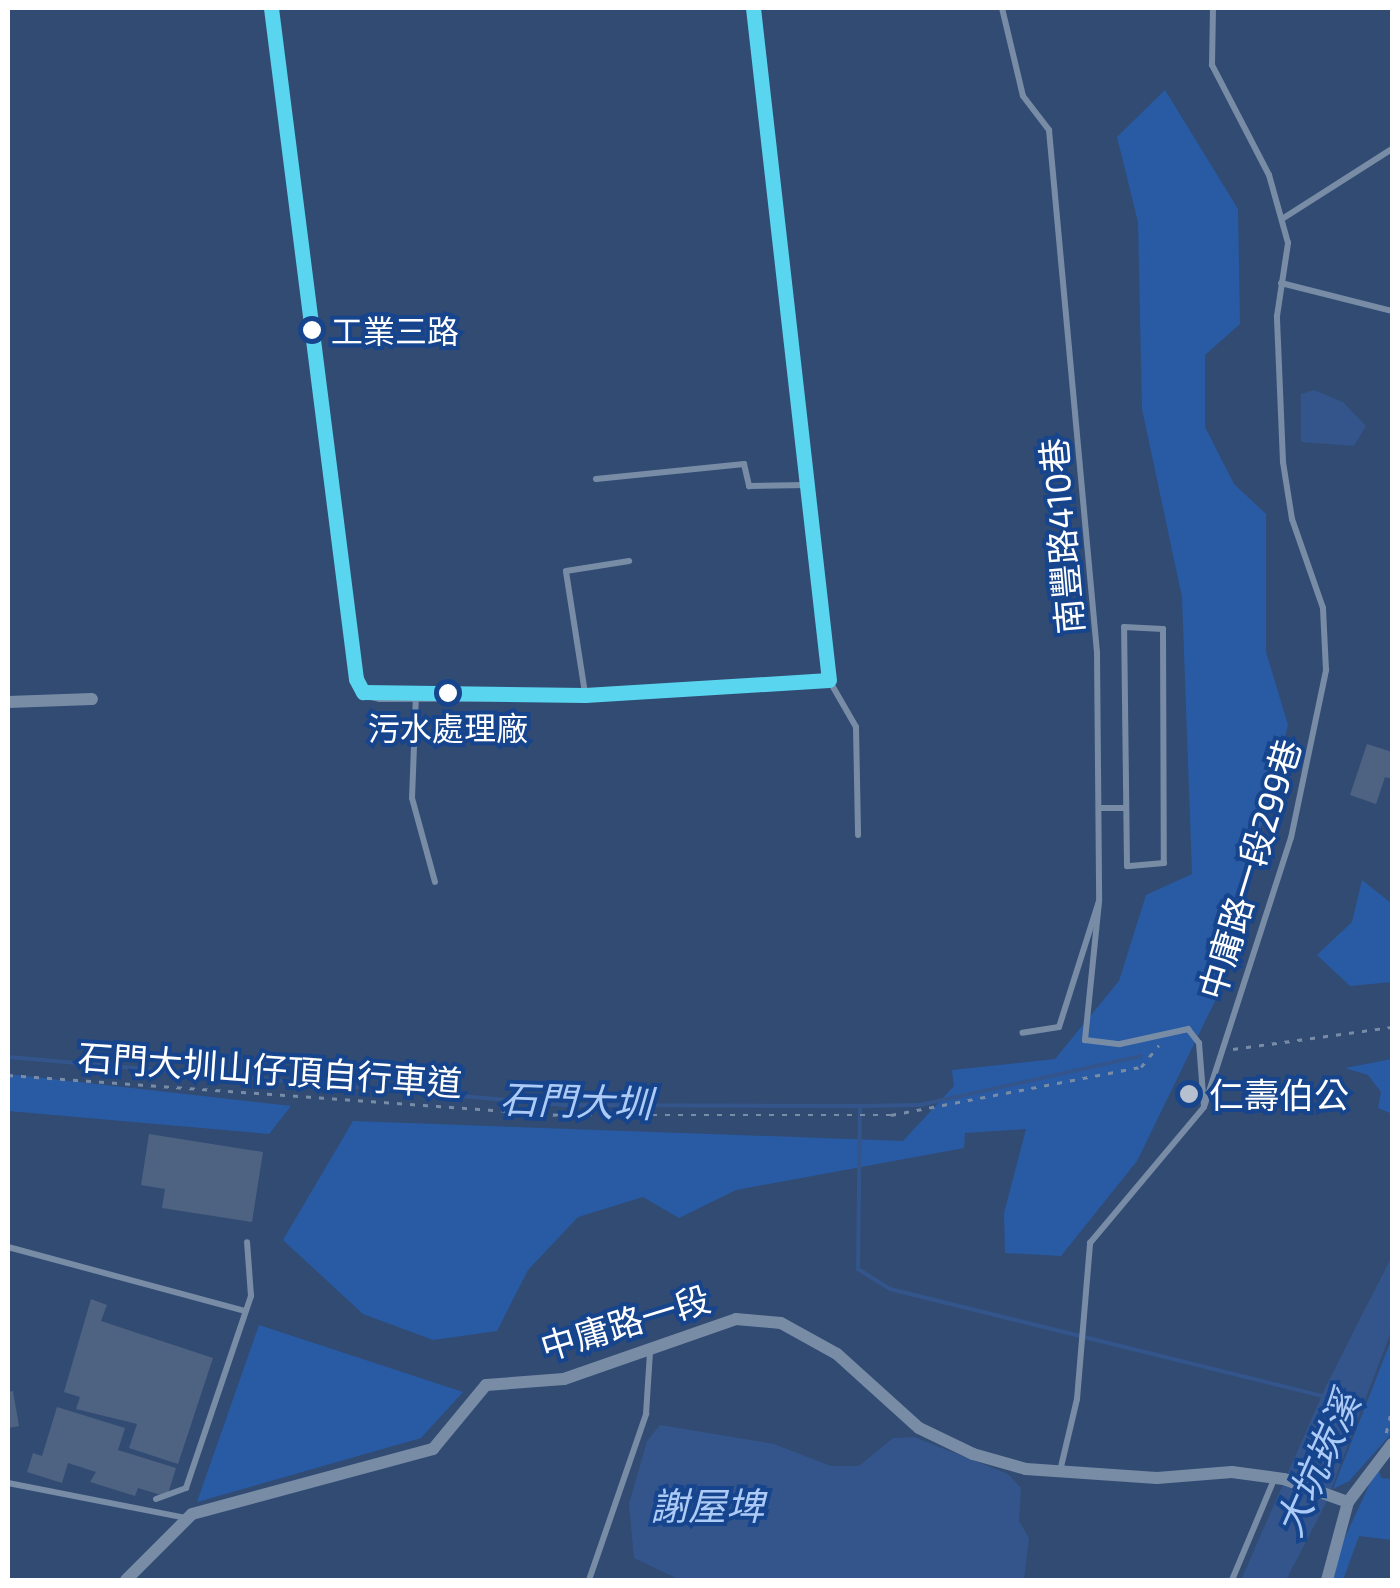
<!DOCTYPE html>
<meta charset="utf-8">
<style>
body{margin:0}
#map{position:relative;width:1400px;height:1588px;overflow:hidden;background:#314b73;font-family:"Exo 2","Noto Sans TC",sans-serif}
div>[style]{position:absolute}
.green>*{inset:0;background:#295ba4}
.water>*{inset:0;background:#34558b}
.stream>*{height:4px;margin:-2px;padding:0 2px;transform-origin:2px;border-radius:2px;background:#34558b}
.building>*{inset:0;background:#4e6382}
.path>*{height:2.5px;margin-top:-1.25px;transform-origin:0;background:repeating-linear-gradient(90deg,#788ca6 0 5px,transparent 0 13px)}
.service>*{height:6px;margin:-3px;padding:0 3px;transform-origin:3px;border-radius:3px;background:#788ca6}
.minor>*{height:12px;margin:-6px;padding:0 6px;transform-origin:6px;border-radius:6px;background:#788ca6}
.bus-1>*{height:15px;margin:-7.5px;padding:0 7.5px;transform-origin:7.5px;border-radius:7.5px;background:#5ad5f0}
.dots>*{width:28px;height:28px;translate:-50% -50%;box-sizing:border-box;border:5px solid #16458e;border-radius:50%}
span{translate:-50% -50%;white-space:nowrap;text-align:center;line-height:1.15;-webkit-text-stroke:8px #16458e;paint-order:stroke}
.bus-label{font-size:32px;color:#fff}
.left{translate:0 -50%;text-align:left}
.street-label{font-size:35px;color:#fff}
.poi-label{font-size:35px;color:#fff}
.water-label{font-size:38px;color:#adcbf7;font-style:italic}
.frame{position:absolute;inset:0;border:10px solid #fff;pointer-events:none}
</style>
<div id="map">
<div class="green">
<div style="clip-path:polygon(1165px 90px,1238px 209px,1240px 324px,1205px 355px,1205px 427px,1234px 484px,1266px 514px,1266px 652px,1288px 725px,1215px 1001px,1137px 1161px,1061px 1256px,1005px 1253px,1004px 1213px,1026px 1129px,965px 1133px,964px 1148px,736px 1190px,679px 1218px,643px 1197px,578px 1217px,528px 1270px,497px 1331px,433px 1340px,363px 1314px,283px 1240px,353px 1121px,903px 1141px,954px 1086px,952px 1070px,1055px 1059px,1119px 981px,1146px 895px,1192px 874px,1182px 597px,1142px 409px,1138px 222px,1117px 137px)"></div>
<div style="clip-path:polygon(1362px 880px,1392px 904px,1392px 982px,1350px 986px,1317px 955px,1352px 922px)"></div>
<div style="clip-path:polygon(1392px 1059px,1392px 1114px,1378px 1108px,1381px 1092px,1368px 1075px,1345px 1068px)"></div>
<div style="clip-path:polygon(8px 1074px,291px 1106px,269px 1134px,8px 1111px)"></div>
<div style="clip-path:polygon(259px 1325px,463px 1392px,421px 1438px,197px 1502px)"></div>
<div style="clip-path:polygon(1392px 1338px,1392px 1433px,1349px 1481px,1333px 1489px)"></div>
<div style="clip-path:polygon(1378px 1466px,1381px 1478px,1392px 1479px,1392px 1540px,1359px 1536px,1343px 1580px,1332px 1580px,1334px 1561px)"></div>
</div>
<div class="water">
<div style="clip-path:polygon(1314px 390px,1343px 402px,1366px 426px,1354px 446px,1301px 442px,1301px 394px)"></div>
<div style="clip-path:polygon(1392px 1256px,1392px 1329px,1326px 1503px,1286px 1580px,1241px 1580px,1326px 1386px)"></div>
<div style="clip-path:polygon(660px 1425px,774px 1444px,831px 1466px,859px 1466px,893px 1438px,914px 1437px,1008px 1474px,1021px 1488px,1019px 1521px,1029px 1538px,1024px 1580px,680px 1580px,634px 1558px,629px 1504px,647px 1441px)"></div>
</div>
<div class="stream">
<div style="left:8px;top:1057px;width:558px;rotate:4.93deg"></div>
<div style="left:564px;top:1105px;width:296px;rotate:0.2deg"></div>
<div style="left:860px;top:1106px;width:60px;rotate:-1deg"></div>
<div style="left:920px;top:1105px;width:226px;rotate:-12.5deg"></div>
<div style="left:860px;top:1106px;width:163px;rotate:90.7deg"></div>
<div style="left:858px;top:1269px;width:38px;rotate:32deg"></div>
<div style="left:890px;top:1289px;width:449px;rotate:13.9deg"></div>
</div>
<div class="building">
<div style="clip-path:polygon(1367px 744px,1392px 752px,1392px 779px,1385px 777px,1376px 804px,1350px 795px)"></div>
<div style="clip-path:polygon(1182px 1083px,1197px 1085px,1195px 1104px,1180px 1102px)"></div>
<div style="clip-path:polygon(149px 1134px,263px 1152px,252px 1222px,162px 1208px,165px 1189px,141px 1185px)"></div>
<div style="clip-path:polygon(91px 1299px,107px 1305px,101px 1321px,213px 1358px,178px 1464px,129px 1448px,137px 1424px,76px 1409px,80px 1397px,64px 1392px)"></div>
<div style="clip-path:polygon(13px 1391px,19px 1426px,8px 1428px,8px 1392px)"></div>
<div style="clip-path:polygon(57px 1407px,125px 1428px,118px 1450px,176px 1468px,167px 1497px,138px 1488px,135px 1496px,90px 1482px,96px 1472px,68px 1463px,62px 1483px,27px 1472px,33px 1453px,42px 1456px)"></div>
</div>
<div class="path">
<div style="left:1233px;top:1049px;width:161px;rotate:-7.9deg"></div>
<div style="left:8px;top:1075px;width:554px;rotate:4.14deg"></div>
<div style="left:561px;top:1115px;width:330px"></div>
<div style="left:891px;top:1115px;width:255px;rotate:-10.9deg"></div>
<div style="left:1141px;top:1067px;width:28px;rotate:-51deg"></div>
<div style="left:1386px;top:1433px;width:28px;rotate:-77deg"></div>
</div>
<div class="service">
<div style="left:1002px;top:8px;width:90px;rotate:76.6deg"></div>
<div style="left:1023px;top:96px;width:43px;rotate:52.6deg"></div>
<div style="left:1049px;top:130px;width:524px;rotate:84.75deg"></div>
<div style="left:1097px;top:652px;width:249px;rotate:89.5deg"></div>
<div style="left:1099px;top:901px;width:132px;rotate:107.6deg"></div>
<div style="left:1059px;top:1027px;width:37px;rotate:171deg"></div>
<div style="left:1282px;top:219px;width:130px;rotate:-32.5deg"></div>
<div style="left:1281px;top:283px;width:114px;rotate:14.2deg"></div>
<div style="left:596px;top:479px;width:149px;rotate:-5.8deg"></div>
<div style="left:744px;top:464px;width:23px;rotate:77deg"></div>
<div style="left:749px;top:486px;width:57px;rotate:-1deg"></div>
<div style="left:1124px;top:627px;width:39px;rotate:3deg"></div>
<div style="left:1163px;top:629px;width:234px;rotate:89.8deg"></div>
<div style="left:1164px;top:863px;width:37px;rotate:175deg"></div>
<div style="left:1127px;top:866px;width:239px;rotate:-90.7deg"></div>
<div style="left:829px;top:680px;width:54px;rotate:60.1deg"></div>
<div style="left:856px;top:727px;width:108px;rotate:88.9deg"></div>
<div style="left:585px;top:693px;width:123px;rotate:-98.9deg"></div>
<div style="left:566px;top:571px;width:64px;rotate:-9deg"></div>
<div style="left:416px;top:694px;width:104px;rotate:92.2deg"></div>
<div style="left:412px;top:798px;width:87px;rotate:74.7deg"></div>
<div style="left:1099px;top:808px;width:27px"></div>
<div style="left:1099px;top:902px;width:139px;rotate:95.8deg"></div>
<div style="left:1085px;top:1040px;width:35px;rotate:7deg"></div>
<div style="left:1120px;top:1044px;width:70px;rotate:-12.4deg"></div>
<div style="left:1188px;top:1029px;width:18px;rotate:52deg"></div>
<div style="left:1199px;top:1043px;width:63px;rotate:85.5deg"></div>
<div style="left:8px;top:1247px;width:246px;rotate:15.1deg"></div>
<div style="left:1060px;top:1471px;width:74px;rotate:-76.7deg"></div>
<div style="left:1077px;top:1399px;width:157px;rotate:-85.2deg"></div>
<div style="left:1090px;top:1243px;width:177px;rotate:-50deg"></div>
<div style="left:1204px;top:1107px;width:283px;rotate:-72.1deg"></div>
<div style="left:1291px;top:838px;width:172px;rotate:-78.2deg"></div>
<div style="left:1326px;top:670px;width:62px;rotate:-92.8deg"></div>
<div style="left:1323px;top:608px;width:94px;rotate:-109.2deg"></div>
<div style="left:1292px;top:519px;width:58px;rotate:-99deg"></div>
<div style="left:1283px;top:462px;width:146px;rotate:-92.4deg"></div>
<div style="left:1277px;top:316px;width:74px;rotate:-81.4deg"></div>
<div style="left:1288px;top:243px;width:71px;rotate:-105.6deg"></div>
<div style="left:1269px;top:175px;width:124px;rotate:-117.4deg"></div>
<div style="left:1212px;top:65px;width:57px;rotate:-89deg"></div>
<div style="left:8px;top:1483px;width:181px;rotate:11.1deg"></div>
<div style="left:156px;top:1499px;width:32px;rotate:-20deg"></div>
<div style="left:186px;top:1488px;width:203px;rotate:-71.3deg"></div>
<div style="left:251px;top:1296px;width:54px;rotate:-94.2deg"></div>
<div style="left:589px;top:1580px;width:176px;rotate:-71deg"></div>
<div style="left:646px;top:1414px;width:62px;rotate:-86.3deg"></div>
<div style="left:1232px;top:1580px;width:112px;rotate:-67.3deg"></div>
</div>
<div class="minor">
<div style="left:271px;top:8px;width:676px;rotate:82.78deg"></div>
<div style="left:356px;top:679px;width:15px;rotate:62deg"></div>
<div style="left:363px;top:692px;width:17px;rotate:13deg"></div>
<div style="left:380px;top:696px;width:205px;rotate:-0.3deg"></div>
<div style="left:585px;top:695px;width:244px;rotate:-3.5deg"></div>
<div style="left:829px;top:680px;width:676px;rotate:-96.45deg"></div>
<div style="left:8px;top:702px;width:84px;rotate:-2deg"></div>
<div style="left:126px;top:1580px;width:93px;rotate:-45deg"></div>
<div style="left:192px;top:1514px;width:250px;rotate:-15.1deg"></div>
<div style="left:433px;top:1449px;width:83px;rotate:-50.4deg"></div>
<div style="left:486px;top:1385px;width:78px;rotate:-4.4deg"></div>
<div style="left:564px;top:1379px;width:182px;rotate:-19.2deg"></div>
<div style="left:736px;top:1319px;width:45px;rotate:5.1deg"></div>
<div style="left:781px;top:1323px;width:64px;rotate:29deg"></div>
<div style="left:837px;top:1354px;width:110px;rotate:42.1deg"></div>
<div style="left:919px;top:1428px;width:60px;rotate:25.7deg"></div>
<div style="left:973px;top:1454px;width:55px;rotate:15.8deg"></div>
<div style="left:1026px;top:1469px;width:131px;rotate:3.9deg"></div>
<div style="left:1157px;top:1478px;width:75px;rotate:-4.6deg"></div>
<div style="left:1232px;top:1472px;width:52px;rotate:7.7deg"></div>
<div style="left:1284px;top:1479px;width:68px;rotate:19.8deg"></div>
<div style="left:1327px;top:1580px;width:81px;rotate:-74.9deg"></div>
<div style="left:1348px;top:1502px;width:73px;rotate:-52.8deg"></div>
</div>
<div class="bus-1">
<div style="left:271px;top:8px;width:676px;rotate:82.78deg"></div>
<div style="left:356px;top:679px;width:15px;rotate:62deg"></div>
<div style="left:363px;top:692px;width:222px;rotate:0.8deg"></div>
<div style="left:585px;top:695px;width:244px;rotate:-3.5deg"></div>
<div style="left:753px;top:8px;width:676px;rotate:83.55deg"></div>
</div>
<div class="dots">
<div style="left:312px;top:330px;background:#fff"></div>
<div style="left:448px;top:693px;background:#fff"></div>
<div style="left:1189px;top:1094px;background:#b7c0ce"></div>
</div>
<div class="bus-label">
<span class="left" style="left:331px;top:330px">工業三路</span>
<span style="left:448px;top:727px">污水處理廠</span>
</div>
<div class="street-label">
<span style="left:1061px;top:536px;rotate:-95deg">南豐路410巷</span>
<span style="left:1249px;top:869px;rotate:-73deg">中庸路一段299巷</span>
<span style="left:270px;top:1069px;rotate:4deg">石門大圳山仔頂自行車道</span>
<span style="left:625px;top:1322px;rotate:-17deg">中庸路一段</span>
</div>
<div class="poi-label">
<span class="left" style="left:1209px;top:1094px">仁壽伯公</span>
</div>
<div class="water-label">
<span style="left:576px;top:1101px;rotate:2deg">石門大圳</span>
<span style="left:1317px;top:1464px;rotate:-66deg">大坑崁溪</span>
<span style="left:707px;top:1506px">謝屋埤</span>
</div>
<div class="frame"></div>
</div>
